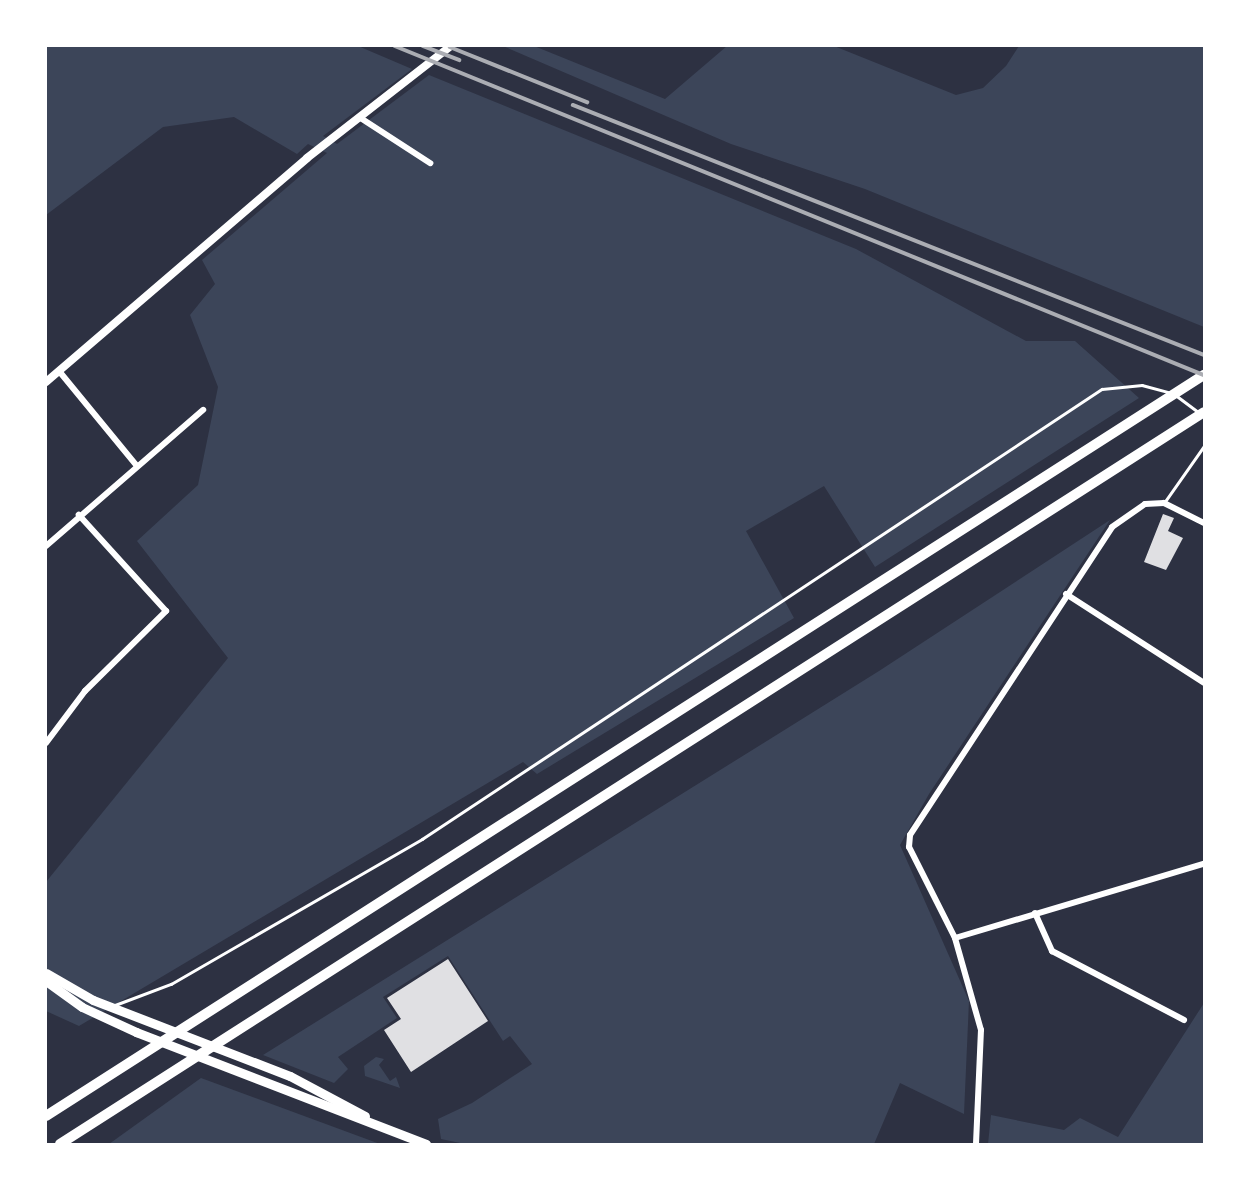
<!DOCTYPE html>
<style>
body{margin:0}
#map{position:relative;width:1250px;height:1190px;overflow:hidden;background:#2d3142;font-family:Overpass,sans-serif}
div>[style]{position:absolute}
.green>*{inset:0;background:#3c4559}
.building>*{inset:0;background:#e0e0e3}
.service>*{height:2.5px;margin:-1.25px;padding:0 1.25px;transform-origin:1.25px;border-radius:1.25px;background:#fff}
.minor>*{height:6px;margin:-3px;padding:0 3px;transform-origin:3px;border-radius:3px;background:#fff}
.tertiary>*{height:8px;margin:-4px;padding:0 4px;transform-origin:4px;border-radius:4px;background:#fff}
.secondary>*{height:9px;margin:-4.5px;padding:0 4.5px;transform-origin:4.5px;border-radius:4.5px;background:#fff}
.motorway>*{height:10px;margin:-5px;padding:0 5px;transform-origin:5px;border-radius:5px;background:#fff}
.rail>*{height:3.5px;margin:-1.75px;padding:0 1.75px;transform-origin:1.75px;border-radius:1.75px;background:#abadb3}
span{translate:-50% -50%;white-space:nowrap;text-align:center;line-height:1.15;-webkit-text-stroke:5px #fff;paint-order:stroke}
.frame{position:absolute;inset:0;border:47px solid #fff;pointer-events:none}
</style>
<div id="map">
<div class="green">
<div style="clip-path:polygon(46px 46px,358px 46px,412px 69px,323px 136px,337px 144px,429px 75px,856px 249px,1026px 341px,1075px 341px,1139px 398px,875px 567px,824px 486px,746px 531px,794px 618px,537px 774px,523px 762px,79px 1026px,46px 1011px,46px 882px,228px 658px,137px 541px,198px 485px,218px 387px,190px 315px,215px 284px,202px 260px,327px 153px,308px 144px,297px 154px,234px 117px,163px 127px,46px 215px)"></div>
<div style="clip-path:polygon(503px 46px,534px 46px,665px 99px,727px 46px,834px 46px,956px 95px,983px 88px,1006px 66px,1019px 46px,1204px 46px,1204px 327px,865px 189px,731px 144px)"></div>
<div style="clip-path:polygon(1110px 520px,929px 794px,900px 845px,969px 1001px,964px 1114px,900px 1083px,874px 1144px,465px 1144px,441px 1139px,438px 1119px,472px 1103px,532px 1064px,510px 1036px,503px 1041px,448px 956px,383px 997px,397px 1018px,338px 1057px,348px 1069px,334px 1083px,263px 1055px,879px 671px)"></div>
<div style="clip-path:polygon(1204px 1003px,1204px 1144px,988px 1144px,991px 1115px,1064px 1130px,1080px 1118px,1118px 1137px)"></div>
<div style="clip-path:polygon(376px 1057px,384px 1059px,379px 1065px,390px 1081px,396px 1077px,400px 1088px,365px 1076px,364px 1066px)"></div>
<div style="clip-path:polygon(201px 1078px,380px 1144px,109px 1144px)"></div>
</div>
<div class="building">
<div style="clip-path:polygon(1163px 514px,1174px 518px,1168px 531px,1183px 538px,1166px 570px,1144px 562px)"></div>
<div style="clip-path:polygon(448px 959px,488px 1021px,411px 1072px,384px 1030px,401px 1019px,387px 998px)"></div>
</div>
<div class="service">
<div style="left:1177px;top:396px;width:25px;rotate:37deg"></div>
<div style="left:1164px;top:503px;width:70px;rotate:-54.9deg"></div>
<div style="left:115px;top:1005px;width:60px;rotate:-20.6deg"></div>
<div style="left:171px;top:984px;width:290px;rotate:-30deg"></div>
<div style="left:422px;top:839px;width:815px;rotate:-33.5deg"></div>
<div style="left:1102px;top:389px;width:40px;rotate:-5.7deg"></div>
<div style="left:1142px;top:385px;width:27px;rotate:15deg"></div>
</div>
<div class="minor">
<div style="left:359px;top:117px;width:85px;rotate:32.9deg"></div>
<div style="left:59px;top:371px;width:123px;rotate:50.6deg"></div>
<div style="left:46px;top:546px;width:208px;rotate:-40.9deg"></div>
<div style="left:1066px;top:594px;width:164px;rotate:32.8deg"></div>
<div style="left:46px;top:743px;width:65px;rotate:-53.1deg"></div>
<div style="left:85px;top:691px;width:114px;rotate:-44.6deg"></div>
<div style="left:166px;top:611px;width:130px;rotate:-132.2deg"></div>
<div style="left:1035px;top:913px;width:42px;rotate:65.9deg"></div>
<div style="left:1052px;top:951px;width:149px;rotate:27.6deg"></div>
<div style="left:955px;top:938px;width:260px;rotate:-16.6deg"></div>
<div style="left:976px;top:1144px;width:114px;rotate:-87.5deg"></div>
<div style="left:981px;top:1030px;width:96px;rotate:-105.8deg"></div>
<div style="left:955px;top:938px;width:102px;rotate:-116.8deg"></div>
<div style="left:909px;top:847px;width:12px;rotate:-85deg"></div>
<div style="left:910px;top:835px;width:368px;rotate:-56.7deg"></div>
<div style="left:1112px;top:527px;width:40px;rotate:-34.9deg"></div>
<div style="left:1145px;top:504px;width:19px;rotate:-3deg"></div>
<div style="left:1164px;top:503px;width:45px;rotate:26.6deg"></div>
</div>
<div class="tertiary">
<div style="left:46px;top:382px;width:344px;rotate:-40.6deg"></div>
<div style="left:307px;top:158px;width:182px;rotate:-37.9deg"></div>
</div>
<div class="secondary">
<div style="left:46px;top:973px;width:54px;rotate:29.9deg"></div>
<div style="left:93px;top:1000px;width:211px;rotate:21.1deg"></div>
<div style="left:290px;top:1076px;width:85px;rotate:28.1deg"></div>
<div style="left:46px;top:981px;width:44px;rotate:35.8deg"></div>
<div style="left:82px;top:1007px;width:60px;rotate:24.8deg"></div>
<div style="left:136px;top:1032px;width:311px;rotate:21.1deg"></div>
</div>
<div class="motorway">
<div style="left:46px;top:1116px;width:1375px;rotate:-32.62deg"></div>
<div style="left:60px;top:1144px;width:1358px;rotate:-32.61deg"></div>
</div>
<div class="rail">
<div style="left:395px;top:46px;width:873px;rotate:22.13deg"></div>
<div style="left:423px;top:46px;width:39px;rotate:21deg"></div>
<div style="left:450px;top:47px;width:148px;rotate:21.9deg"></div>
<div style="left:573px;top:105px;width:679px;rotate:21.61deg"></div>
</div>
<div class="frame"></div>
</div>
